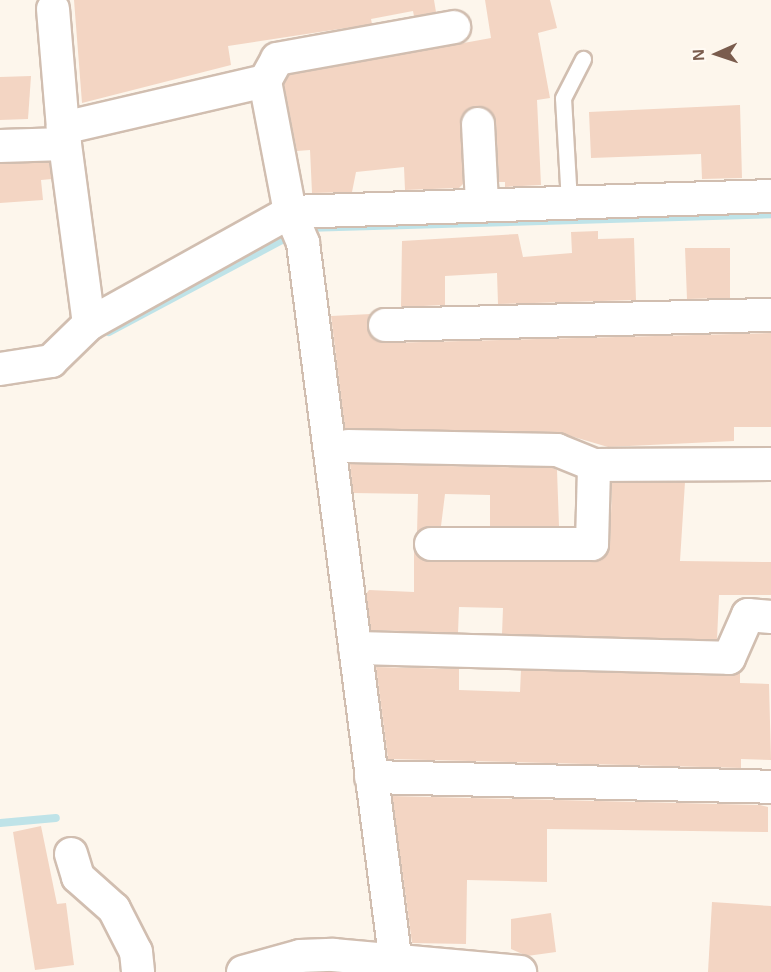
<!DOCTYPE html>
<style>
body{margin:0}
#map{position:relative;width:771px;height:972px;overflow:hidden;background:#fdf6ec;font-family:Helvetica,sans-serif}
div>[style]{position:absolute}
.stream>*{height:8px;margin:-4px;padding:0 4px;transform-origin:4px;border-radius:4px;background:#bfe3e8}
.building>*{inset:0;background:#f3d5c3}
.roads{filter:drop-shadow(2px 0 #d1beb0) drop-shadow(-2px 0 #d1beb0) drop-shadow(0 2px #d1beb0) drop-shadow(0 -2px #d1beb0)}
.service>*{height:15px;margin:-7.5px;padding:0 7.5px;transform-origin:7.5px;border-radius:7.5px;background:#fff}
.minor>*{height:32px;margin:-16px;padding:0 16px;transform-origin:16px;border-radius:16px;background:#fff}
span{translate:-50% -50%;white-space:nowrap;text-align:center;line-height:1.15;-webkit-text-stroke:6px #fffaf3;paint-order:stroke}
.north{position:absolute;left:687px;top:24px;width:60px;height:60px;-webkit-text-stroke:4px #fffaf3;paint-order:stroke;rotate:267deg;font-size:16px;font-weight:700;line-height:24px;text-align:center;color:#7a5c4d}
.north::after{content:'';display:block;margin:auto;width:21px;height:27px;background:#7a5c4d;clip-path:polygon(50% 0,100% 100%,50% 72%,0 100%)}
</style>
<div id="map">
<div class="stream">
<div style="left:109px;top:332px;width:222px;rotate:-28deg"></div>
<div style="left:305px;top:228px;width:466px;rotate:-1.7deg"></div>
<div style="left:0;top:823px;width:56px;rotate:-5.1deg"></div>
</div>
<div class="building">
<div style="clip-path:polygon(74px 0,434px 0,436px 12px,414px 16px,413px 11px,371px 19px,372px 24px,228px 46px,231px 65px,82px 103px)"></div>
<div style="clip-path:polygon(485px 0,550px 0,557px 28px,538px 33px,550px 98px,537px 100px,541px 185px,505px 187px,505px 182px,499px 182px,496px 123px,487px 108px,478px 106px,462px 116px,463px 184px,459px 188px,405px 190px,404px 167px,356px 172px,352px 192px,312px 193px,310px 150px,297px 151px,294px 136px,284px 84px,289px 75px,491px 38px)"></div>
<div style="clip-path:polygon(31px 76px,28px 119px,0 120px,0 77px)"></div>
<div style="clip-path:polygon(740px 105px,742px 178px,702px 179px,701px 154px,591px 158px,589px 112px)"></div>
<div style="clip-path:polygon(49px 162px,52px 179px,41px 180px,43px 200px,0 203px,0 164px)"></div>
<div style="clip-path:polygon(598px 231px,598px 239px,634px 238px,636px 300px,498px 304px,497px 273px,445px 276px,445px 305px,401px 307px,402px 241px,518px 234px,523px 257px,572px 253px,571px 232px)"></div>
<div style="clip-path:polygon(685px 248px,730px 248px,730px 298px,687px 299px)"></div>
<div style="clip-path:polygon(371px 314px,369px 334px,385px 343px,771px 333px,771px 427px,734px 427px,734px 441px,608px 447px,557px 432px,345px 429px,331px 316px)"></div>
<div style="clip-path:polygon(350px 464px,553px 468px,557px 470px,559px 526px,490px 526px,490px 495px,445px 494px,441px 526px,417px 533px,418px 494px,353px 493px)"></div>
<div style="clip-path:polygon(685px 482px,680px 561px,771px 562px,771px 595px,719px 595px,717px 640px,502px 634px,503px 608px,459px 607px,458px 633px,371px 630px,366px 594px,369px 590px,414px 592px,414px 548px,422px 559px,431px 562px,593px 562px,601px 559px,610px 545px,612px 483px)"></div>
<div style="clip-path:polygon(376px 667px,459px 669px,459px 690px,520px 692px,521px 670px,729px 676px,740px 672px,740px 683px,769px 684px,771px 760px,741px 759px,741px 768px,388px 759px)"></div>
<div style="clip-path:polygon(392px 796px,760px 805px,768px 807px,768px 832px,547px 829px,547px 882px,467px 880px,466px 944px,412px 943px)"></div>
<div style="clip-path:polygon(41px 826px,57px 904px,66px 903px,74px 965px,35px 970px,13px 832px)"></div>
<div style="clip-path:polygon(712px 902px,771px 906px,771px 972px,708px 972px)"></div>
<div style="clip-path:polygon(551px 913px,556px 952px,527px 956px,511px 949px,511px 919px)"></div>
</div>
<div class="roads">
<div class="service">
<div style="left:569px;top:202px;width:104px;rotate:-93.3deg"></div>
<div style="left:563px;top:98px;width:44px;rotate:-62.9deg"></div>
</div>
<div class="minor">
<div style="left:53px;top:9px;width:119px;rotate:85.2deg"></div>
<div style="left:265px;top:81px;width:133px;rotate:79.2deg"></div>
<div style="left:290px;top:212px;width:34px;rotate:67deg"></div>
<div style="left:303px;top:243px;width:735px;rotate:82.65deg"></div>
<div style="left:478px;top:124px;width:80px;rotate:87.1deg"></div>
<div style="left:0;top:146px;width:65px;rotate:-1.8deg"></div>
<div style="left:89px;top:324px;width:198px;rotate:-97.6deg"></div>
<div style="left:63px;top:128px;width:207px;rotate:-13.1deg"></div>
<div style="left:265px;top:81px;width:25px;rotate:-61deg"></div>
<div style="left:277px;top:59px;width:180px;rotate:-10.2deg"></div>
<div style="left:385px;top:325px;width:386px;rotate:-1.5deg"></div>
<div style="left:0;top:369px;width:52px;rotate:-8.9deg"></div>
<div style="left:51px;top:361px;width:53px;rotate:-44.2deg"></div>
<div style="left:89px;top:324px;width:230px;rotate:-29.1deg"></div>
<div style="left:290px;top:212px;width:481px;rotate:-1.9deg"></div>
<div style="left:348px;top:446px;width:209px;rotate:1.1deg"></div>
<div style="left:557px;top:450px;width:40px;rotate:22deg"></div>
<div style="left:594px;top:465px;width:177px;rotate:-0.3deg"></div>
<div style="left:431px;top:544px;width:161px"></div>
<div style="left:592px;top:544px;width:79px;rotate:-88.5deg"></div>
<div style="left:355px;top:648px;width:374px;rotate:1.5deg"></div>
<div style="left:729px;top:658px;width:47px;rotate:-66.2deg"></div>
<div style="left:748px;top:615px;width:23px;rotate:5deg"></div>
<div style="left:371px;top:777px;width:400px;rotate:1.4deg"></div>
<div style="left:71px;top:854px;width:24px;rotate:73deg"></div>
<div style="left:78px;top:877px;width:48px;rotate:41.6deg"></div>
<div style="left:114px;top:909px;width:48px;rotate:62.9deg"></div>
<div style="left:136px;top:952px;width:20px;rotate:84deg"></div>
<div style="left:243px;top:972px;width:59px;rotate:-15.7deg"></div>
<div style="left:300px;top:956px;width:33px;rotate:-2deg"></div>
<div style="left:333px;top:955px;width:188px;rotate:5.2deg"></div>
</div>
</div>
<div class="north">N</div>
</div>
